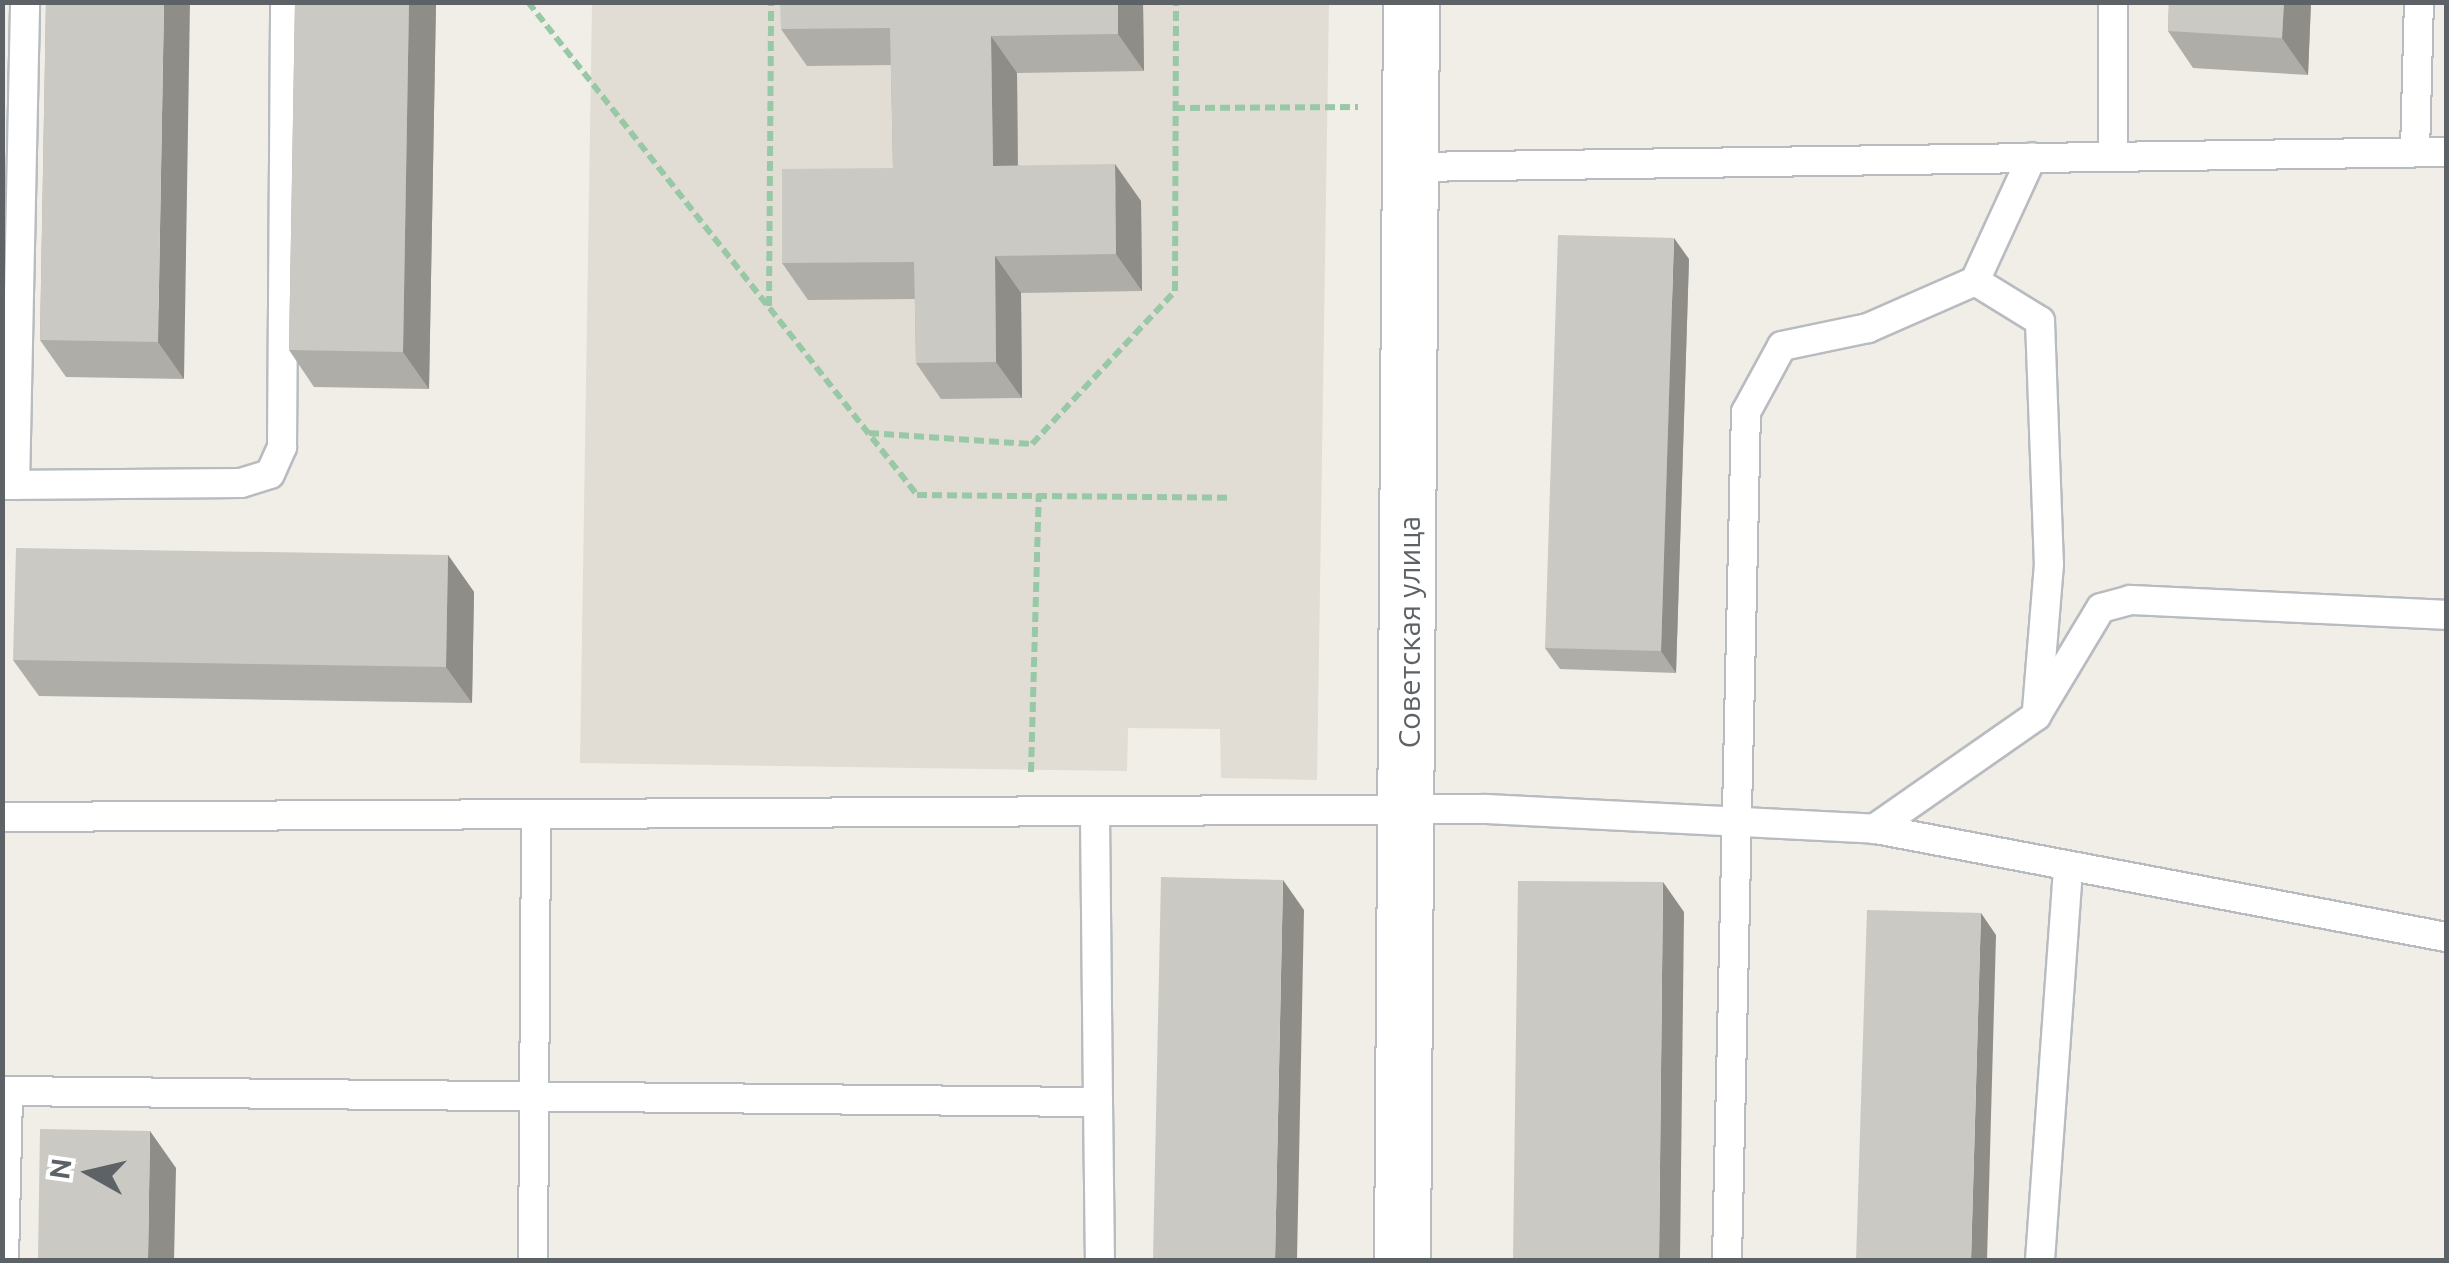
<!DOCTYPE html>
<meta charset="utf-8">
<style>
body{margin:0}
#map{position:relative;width:2449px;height:1263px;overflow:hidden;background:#f0eee6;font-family:Ubuntu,sans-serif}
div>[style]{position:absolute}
.education>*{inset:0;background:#e1ddd4}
.path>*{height:6px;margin-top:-3px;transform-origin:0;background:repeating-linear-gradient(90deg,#99c8a6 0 10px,transparent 0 15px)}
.roads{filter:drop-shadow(2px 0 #b8bcc0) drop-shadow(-2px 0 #b8bcc0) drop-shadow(0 2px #b8bcc0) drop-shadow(0 -2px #b8bcc0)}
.lane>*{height:28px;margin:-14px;padding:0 14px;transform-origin:14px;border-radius:14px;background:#fff}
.secondary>*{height:55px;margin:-27.5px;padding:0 27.5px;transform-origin:27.5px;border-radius:27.5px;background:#fff}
.wall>*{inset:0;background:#afada8}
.shaded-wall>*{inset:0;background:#8e8d88}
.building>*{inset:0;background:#cbc9c3}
span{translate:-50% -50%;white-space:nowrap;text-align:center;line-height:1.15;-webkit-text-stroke:8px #fff;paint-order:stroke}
.street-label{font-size:30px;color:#5d6267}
.frame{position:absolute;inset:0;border:5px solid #5d6267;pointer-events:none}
.north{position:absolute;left:40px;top:1123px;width:100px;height:100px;-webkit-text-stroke:8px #fff;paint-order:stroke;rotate:278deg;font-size:28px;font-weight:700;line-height:40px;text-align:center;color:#5d6267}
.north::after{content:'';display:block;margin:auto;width:35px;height:45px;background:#5d6267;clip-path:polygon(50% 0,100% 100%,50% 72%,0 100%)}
</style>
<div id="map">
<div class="education">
<div style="clip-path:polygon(592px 3px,1329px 3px,1317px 780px,1221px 778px,1220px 729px,1128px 728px,1127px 771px,580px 763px)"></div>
</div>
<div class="path">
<div style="left:528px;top:2px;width:628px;rotate:51.72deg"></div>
<div style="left:917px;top:495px;width:314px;rotate:0.5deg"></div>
<div style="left:1175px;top:108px;width:183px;rotate:-0.3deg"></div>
<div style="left:769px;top:306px;width:304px;rotate:-89.6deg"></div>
<div style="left:869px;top:433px;width:163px;rotate:3.9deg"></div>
<div style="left:1032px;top:444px;width:209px;rotate:-46.9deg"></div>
<div style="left:1175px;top:291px;width:289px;rotate:-89.8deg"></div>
<div style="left:1031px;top:772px;width:278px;rotate:-88.4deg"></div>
</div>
<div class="roads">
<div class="lane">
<div style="left:2113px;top:2px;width:153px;rotate:90deg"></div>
<div style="left:2415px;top:152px;width:150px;rotate:-88.5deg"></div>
<div style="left:1413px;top:167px;width:1033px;rotate:-0.83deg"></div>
<div style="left:1975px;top:281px;width:76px;rotate:31.6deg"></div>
<div style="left:2040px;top:321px;width:243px;rotate:87.9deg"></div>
<div style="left:2049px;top:564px;width:145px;rotate:94.7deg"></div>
<div style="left:2px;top:485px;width:239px;rotate:-0.5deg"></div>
<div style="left:241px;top:483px;width:30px;rotate:-17deg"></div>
<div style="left:270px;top:474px;width:30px;rotate:-66deg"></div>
<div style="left:282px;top:447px;width:445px;rotate:-89.6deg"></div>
<div style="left:15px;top:485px;width:483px;rotate:-88.8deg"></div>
<div style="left:2px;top:817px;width:1484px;rotate:-0.31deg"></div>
<div style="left:1486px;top:809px;width:391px;rotate:2.9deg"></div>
<div style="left:1876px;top:829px;width:580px;rotate:10.73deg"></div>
<div style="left:1874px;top:829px;width:198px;rotate:-34.9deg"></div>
<div style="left:2036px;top:716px;width:126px;rotate:-59deg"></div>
<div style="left:2101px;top:608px;width:30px;rotate:-15deg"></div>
<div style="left:2130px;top:600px;width:316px;rotate:2.7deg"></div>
<div style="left:2px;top:1091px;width:1096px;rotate:0.58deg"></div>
<div style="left:1098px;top:1102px;width:287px;rotate:-90.6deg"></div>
<div style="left:1098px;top:1102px;width:158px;rotate:89.3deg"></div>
<div style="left:4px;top:1260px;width:169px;rotate:-88.6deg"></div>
<div style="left:533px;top:1260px;width:444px;rotate:-89.6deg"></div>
<div style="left:1727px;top:1260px;width:848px;rotate:-88.72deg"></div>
<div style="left:1746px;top:412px;width:75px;rotate:-61.4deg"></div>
<div style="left:1782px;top:346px;width:88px;rotate:-11.8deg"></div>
<div style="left:1868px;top:328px;width:117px;rotate:-23.7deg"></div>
<div style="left:1975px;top:281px;width:136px;rotate:-65.3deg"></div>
<div style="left:2040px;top:1260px;width:392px;rotate:-85.9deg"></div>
</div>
<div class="secondary">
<div style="left:1402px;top:1260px;width:1258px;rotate:-89.59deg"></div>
</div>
</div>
<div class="wall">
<div style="clip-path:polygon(46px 2px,184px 379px,66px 377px,40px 340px)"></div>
<div style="clip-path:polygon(295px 2px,436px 2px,429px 389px,314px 387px,289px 350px)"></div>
<div style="clip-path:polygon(1143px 2px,1144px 71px,1017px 73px,1018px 165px,1141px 201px,1142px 291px,1021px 293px,1022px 398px,941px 399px,916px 363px,915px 299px,808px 300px,782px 263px,893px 168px,891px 65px,807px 66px,781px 29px)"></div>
<div style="clip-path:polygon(2169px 2px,2311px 2px,2308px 75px,2193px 68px,2168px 31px)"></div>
<div style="clip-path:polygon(1689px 259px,1676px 673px,1560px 669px,1545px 648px)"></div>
<div style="clip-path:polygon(448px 555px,474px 592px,472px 703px,39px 696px,13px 660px)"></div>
</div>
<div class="shaded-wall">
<div style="clip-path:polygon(164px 2px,190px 2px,184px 379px,158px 342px)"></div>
<div style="clip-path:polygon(409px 2px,436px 2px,429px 389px,403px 352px)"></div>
<div style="clip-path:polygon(1118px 2px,1143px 2px,1144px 71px,1118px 34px)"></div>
<div style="clip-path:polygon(2284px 2px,2311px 2px,2308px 75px,2282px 38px)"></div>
<div style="clip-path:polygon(991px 36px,1017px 73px,1018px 202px,993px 166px)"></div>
<div style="clip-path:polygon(1115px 164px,1141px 201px,1142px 291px,1116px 254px)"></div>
<div style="clip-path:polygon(1674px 238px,1689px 259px,1676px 673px,1661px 651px)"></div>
<div style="clip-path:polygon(995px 256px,1021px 293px,1022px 398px,996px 362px)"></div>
<div style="clip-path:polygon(448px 555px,474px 592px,472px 703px,446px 667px)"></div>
<div style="clip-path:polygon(1283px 880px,1304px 910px,1297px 1260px,1275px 1260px)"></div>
<div style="clip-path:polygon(1663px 882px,1684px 912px,1680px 1260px,1659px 1260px)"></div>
<div style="clip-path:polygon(1981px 913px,1996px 935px,1987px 1260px,1971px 1260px)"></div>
<div style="clip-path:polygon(150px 1131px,176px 1168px,174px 1260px,148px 1260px)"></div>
</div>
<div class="building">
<div style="clip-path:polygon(46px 2px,164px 2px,158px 342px,40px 340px)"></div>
<div style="clip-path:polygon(295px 2px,409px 2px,403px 352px,289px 350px)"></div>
<div style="clip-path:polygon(780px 2px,1118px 2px,1118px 34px,991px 36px,993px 166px,1115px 164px,1116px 254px,995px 256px,996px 362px,916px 363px,914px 262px,782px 263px,782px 169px,893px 168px,890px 28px,781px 29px)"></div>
<div style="clip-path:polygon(2169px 2px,2284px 2px,2282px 38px,2168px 31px)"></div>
<div style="clip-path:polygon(1558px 235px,1674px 238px,1661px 651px,1545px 648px)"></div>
<div style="clip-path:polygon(16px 548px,448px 555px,446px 667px,13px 660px)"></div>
<div style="clip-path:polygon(1161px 877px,1283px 880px,1275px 1260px,1153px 1260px)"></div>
<div style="clip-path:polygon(1518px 881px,1663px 882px,1659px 1260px,1513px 1260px)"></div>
<div style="clip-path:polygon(1867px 910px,1981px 913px,1971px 1260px,1856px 1260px)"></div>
<div style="clip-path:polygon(40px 1129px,150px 1131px,148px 1260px,38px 1260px)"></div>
</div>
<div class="street-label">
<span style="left:1409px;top:632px;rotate:-90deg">Советская улица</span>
</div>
<div class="frame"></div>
<div class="north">N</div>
</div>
